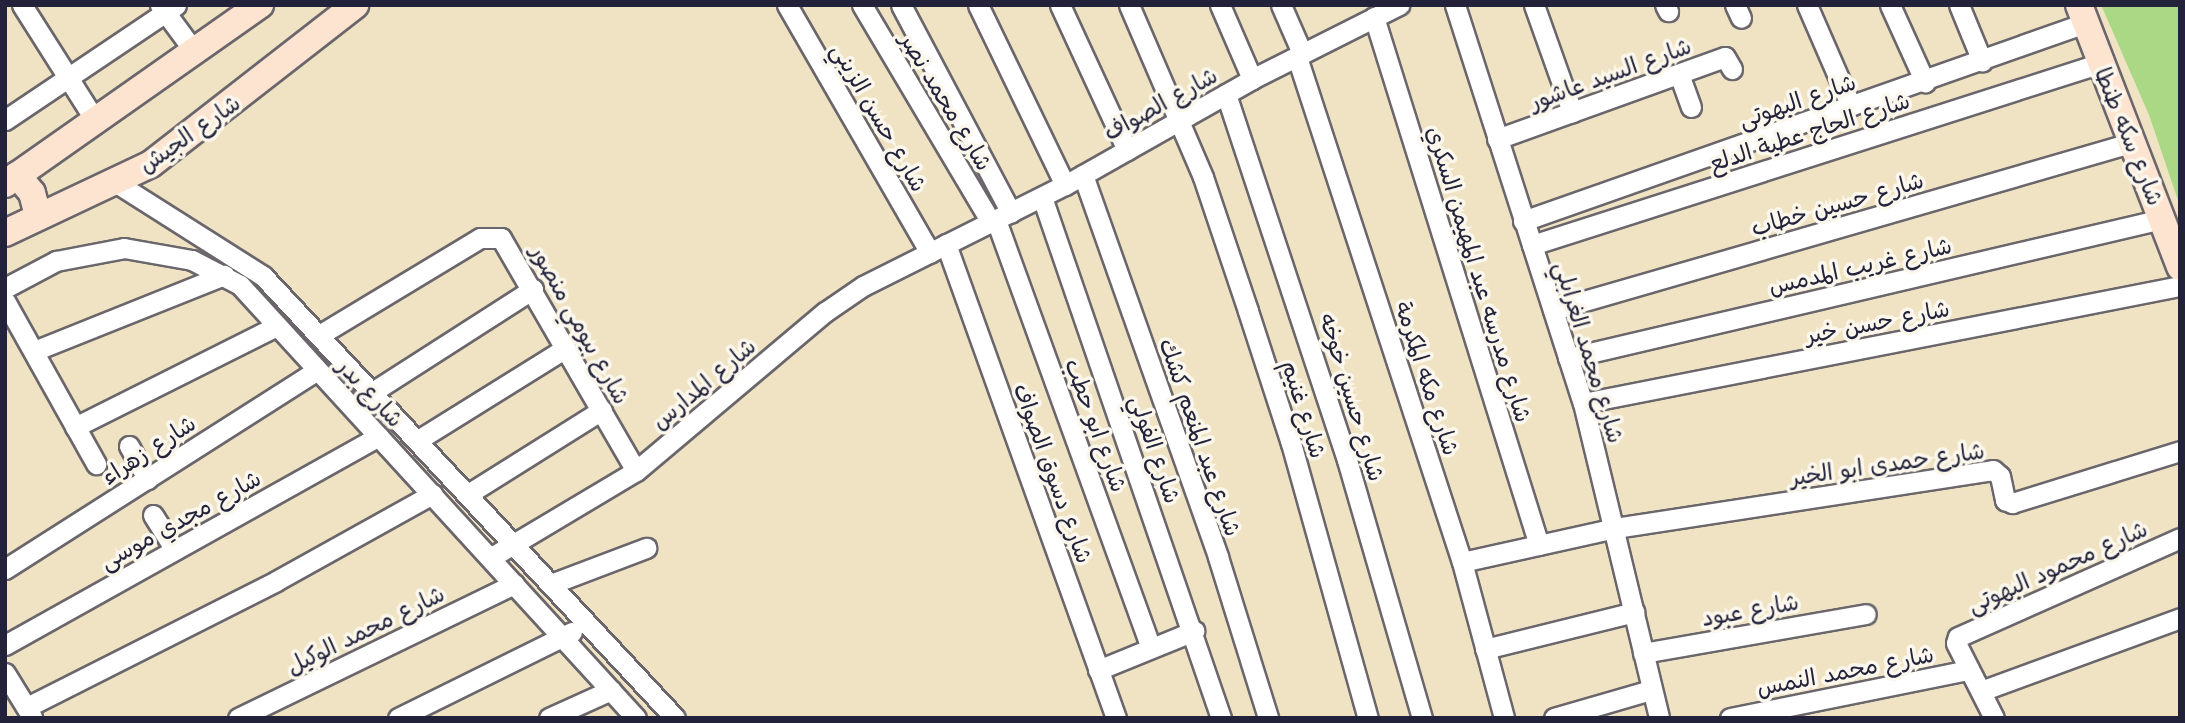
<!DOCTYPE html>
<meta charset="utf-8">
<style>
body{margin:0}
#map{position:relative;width:2185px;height:723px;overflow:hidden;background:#efe3c4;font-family:Mali,"Playpen Sans Arabic",sans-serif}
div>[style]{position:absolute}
.green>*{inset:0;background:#aad885}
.roads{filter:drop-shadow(2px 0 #6a666b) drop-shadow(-2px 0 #6a666b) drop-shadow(0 2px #6a666b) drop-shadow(0 -2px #6a666b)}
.minor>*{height:19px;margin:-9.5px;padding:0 9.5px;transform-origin:9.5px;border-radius:9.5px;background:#fff}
.secondary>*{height:26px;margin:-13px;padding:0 13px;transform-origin:13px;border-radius:13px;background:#fde4d1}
span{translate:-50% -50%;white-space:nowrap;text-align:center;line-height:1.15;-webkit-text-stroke:7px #fbf7ec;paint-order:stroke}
.street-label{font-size:23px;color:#22223b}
.frame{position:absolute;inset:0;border:7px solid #22223b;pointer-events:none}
</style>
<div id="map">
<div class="green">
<div style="clip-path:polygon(2180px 5px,2180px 206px,2149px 115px,2102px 7px)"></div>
</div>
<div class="roads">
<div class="minor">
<div style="left:22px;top:5px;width:136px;rotate:57.6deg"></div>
<div style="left:160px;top:5px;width:57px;rotate:53.5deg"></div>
<div style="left:787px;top:5px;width:286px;rotate:60deg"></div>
<div style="left:862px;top:5px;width:252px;rotate:59.3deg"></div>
<div style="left:901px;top:5px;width:235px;rotate:62.1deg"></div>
<div style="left:978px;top:5px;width:200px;rotate:64.2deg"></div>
<div style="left:1060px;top:5px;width:160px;rotate:65.2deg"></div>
<div style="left:1129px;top:5px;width:187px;rotate:66.7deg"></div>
<div style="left:1203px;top:177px;width:141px;rotate:71.4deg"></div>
<div style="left:1248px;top:311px;width:139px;rotate:72deg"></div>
<div style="left:1291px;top:443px;width:286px;rotate:74.4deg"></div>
<div style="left:1220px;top:5px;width:81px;rotate:66.6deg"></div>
<div style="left:1281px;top:5px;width:52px;rotate:66.4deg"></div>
<div style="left:1455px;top:5px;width:418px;rotate:72.2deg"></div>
<div style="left:1583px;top:403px;width:324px;rotate:76.4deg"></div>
<div style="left:1534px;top:5px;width:114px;rotate:70.4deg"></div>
<div style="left:1665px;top:5px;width:7px;rotate:63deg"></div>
<div style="left:1735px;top:5px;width:14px;rotate:65deg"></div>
<div style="left:1807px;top:5px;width:110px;rotate:66.5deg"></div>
<div style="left:1890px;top:5px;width:85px;rotate:65.6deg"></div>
<div style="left:1959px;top:5px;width:61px;rotate:67.7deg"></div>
<div style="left:1374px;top:17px;width:553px;rotate:72.65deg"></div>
<div style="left:1297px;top:57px;width:531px;rotate:71.91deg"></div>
<div style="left:1462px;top:562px;width:162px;rotate:74.9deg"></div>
<div style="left:1679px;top:74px;width:35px;rotate:70deg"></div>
<div style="left:1226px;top:94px;width:385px;rotate:71.7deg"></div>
<div style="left:1347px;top:460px;width:269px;rotate:73.8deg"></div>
<div style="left:5px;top:120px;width:206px;rotate:-33.9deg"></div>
<div style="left:1497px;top:139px;width:242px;rotate:-19.8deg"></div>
<div style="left:1725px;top:57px;width:14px;rotate:60deg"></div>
<div style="left:1083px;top:175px;width:405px;rotate:70.5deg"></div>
<div style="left:1218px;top:557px;width:169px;rotate:72.7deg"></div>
<div style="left:115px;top:182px;width:175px;rotate:32.4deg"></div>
<div style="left:263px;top:276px;width:604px;rotate:47.01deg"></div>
<div style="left:1042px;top:197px;width:551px;rotate:71.04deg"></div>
<div style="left:996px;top:220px;width:455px;rotate:70.1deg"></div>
<div style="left:1523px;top:221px;width:596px;rotate:-19.41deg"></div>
<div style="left:946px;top:244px;width:504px;rotate:70.27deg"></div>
<div style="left:1532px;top:245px;width:597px;rotate:-17.74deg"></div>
<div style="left:5px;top:288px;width:58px;rotate:-27.9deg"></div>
<div style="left:56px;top:261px;width:69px;rotate:-10.8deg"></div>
<div style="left:124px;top:248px;width:69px;rotate:10deg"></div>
<div style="left:192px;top:260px;width:54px;rotate:27.5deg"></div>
<div style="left:240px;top:285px;width:587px;rotate:47.56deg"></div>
<div style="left:5px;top:301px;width:187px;rotate:60.8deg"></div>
<div style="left:1553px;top:310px;width:605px;rotate:-16.13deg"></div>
<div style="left:321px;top:334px;width:186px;rotate:-31.1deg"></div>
<div style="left:480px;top:238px;width:21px"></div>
<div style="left:501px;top:238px;width:269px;rotate:59.9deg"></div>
<div style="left:34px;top:351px;width:205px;rotate:-21.8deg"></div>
<div style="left:1568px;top:358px;width:610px;rotate:-13.17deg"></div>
<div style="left:374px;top:391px;width:189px;rotate:-32.7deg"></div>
<div style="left:1583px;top:403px;width:608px;rotate:-11.09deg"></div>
<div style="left:75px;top:427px;width:226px;rotate:-26.6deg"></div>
<div style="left:418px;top:440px;width:174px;rotate:-31.9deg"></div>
<div style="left:129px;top:446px;width:38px;rotate:61deg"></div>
<div style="left:468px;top:494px;width:158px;rotate:-32.1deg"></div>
<div style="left:153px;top:515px;width:41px;rotate:57.8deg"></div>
<div style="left:490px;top:558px;width:170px;rotate:-30.8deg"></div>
<div style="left:636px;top:471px;width:247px;rotate:-40.1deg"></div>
<div style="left:825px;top:312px;width:46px;rotate:-34.4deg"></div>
<div style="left:863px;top:286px;width:226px;rotate:-26.6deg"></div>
<div style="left:1065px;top:185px;width:215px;rotate:-29.5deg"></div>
<div style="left:1252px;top:79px;width:165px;rotate:-26.7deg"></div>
<div style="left:1462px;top:562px;width:157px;rotate:-12.5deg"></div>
<div style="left:1615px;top:528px;width:382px;rotate:-8.7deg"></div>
<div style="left:1993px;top:470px;width:9px;rotate:41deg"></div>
<div style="left:2000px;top:476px;width:25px;rotate:78deg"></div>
<div style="left:2005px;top:500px;width:8px;rotate:23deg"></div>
<div style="left:2012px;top:503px;width:176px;rotate:-17.2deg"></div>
<div style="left:5px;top:569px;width:370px;rotate:-32.5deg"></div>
<div style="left:551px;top:584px;width:102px;rotate:-20.8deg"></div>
<div style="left:5px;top:645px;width:428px;rotate:-29.2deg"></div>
<div style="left:1485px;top:649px;width:154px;rotate:-13.9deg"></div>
<div style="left:1643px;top:653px;width:226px;rotate:-9.9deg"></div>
<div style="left:1098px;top:670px;width:104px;rotate:-22.1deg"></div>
<div style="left:5px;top:673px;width:52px;rotate:58.5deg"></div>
<div style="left:1981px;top:691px;width:212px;rotate:-20.1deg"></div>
<div style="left:27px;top:707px;width:279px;rotate:-26.8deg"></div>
<div style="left:276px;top:581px;width:179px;rotate:-29.1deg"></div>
<div style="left:238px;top:718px;width:307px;rotate:-25.9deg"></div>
<div style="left:398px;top:718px;width:194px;rotate:-26.3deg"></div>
<div style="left:549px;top:718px;width:68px;rotate:-24.3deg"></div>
<div style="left:1554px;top:718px;width:101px;rotate:-16.1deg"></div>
<div style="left:1730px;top:718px;width:244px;rotate:-11.4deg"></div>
<div style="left:1994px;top:718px;width:84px;rotate:-116.9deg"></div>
<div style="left:1956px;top:643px;width:6px;rotate:-72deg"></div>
<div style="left:1958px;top:637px;width:243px;rotate:-24deg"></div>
</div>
<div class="secondary">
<div style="left:2079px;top:5px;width:281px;rotate:68.9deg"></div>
<div style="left:17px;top:175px;width:23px;rotate:50deg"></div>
<div style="left:32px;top:193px;width:24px;rotate:75deg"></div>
<div style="left:5px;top:184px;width:312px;rotate:-35.1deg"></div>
<div style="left:5px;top:233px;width:161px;rotate:-25.3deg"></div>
<div style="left:151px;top:164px;width:259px;rotate:-37.9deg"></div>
</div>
</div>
<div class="street-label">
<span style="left:1610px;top:73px;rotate:-20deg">شارع السيد عاشور</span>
<span style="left:1797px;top:100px;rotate:-19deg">شارع البهوتى</span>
<span style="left:947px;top:101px;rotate:59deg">شارع محمد نصر</span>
<span style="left:1160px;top:103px;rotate:-29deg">شارع الصواف</span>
<span style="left:880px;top:117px;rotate:60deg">شارع حسن الزيني</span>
<span style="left:1809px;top:131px;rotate:-18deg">شارع الحاج عطية الدلع</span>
<span style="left:189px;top:133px;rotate:-35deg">شارع الجيش</span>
<span style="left:2130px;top:136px;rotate:68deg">شارع سكه طنطا</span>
<span style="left:1837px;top:203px;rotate:-16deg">شارع حسين خطاب</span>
<span style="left:1860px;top:265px;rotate:-13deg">شارع غريب المدمس</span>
<span style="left:1480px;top:274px;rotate:73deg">شارع مدرسه عبد المهيمن السكري</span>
<span style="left:1877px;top:321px;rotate:-11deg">شارع حسن خير</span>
<span style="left:581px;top:324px;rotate:61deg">شارع بيومي منصور</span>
<span style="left:1590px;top:352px;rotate:73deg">شارع محمد الغرابلي</span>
<span style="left:1428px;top:378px;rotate:72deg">شارع مكه المكرمة</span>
<span style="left:703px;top:383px;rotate:-40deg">شارع المدارس</span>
<span style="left:371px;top:392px;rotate:47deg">شارع بدر</span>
<span style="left:1353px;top:397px;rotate:73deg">شارع حسين خوخه</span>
<span style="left:1305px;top:409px;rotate:73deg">شارع غنيم</span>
<span style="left:1097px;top:425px;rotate:70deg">شارع ابو حطب</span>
<span style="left:1201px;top:437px;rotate:71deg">شارع عبد المنعم كشك</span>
<span style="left:148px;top:449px;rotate:-33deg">شارع زهراء</span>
<span style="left:1156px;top:449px;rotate:71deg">شارع الفولي</span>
<span style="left:1887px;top:463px;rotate:-8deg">شارع حمدى ابو الخير</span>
<span style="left:1054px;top:473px;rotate:70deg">شارع دسوق الصواف</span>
<span style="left:180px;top:519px;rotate:-29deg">شارع مجدي موسى</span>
<span style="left:2057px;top:566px;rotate:-24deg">شارع محمود البهوتى</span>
<span style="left:1750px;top:609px;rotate:-10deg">شارع عبود</span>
<span style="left:365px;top:629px;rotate:-26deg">شارع محمد الوكيل</span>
<span style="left:1845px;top:670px;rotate:-11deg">شارع محمد النمس</span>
</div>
<div class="frame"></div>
</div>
